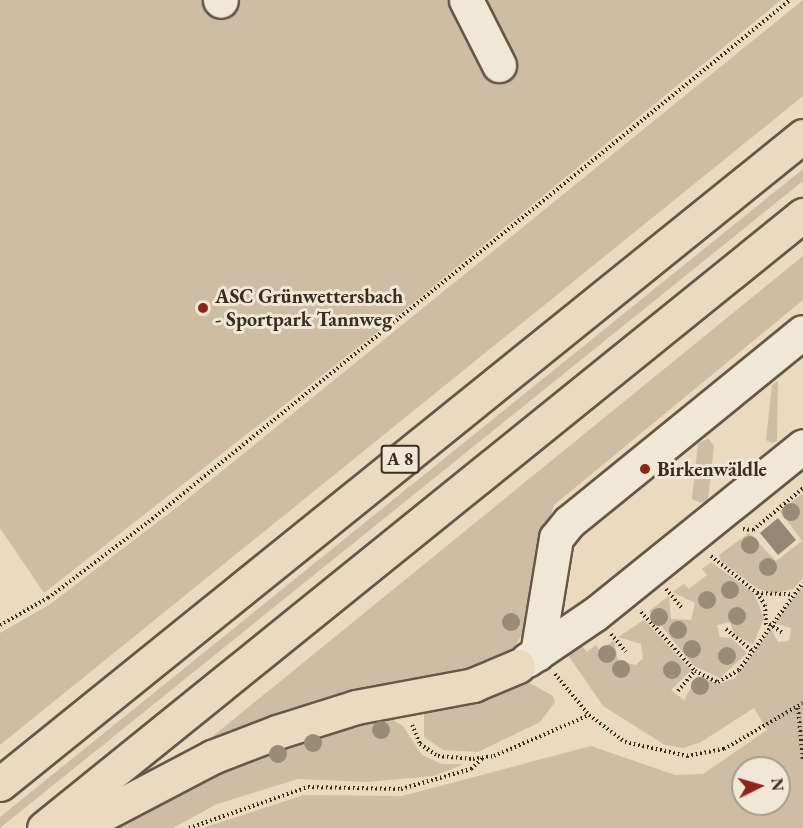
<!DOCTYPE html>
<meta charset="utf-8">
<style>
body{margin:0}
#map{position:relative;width:803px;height:828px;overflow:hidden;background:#eadabf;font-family:"EB Garamond",serif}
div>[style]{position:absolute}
.green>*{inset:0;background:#ccbda4}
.building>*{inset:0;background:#958773}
.path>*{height:4px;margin-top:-2px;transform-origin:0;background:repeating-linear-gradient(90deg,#392d20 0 1.5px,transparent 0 4.5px)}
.roads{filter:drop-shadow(2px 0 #655848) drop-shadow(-2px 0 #655848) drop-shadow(0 2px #655848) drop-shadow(0 -2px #655848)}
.minor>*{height:33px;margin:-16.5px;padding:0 16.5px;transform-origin:16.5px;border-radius:16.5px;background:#f1e7d5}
.highway>*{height:33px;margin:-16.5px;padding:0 16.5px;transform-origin:16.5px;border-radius:16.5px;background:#eadabf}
.trees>*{width:18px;height:18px;margin:-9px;border-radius:50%;background:#998b76}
.dots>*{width:16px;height:16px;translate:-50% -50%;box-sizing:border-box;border:3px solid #f1e7d5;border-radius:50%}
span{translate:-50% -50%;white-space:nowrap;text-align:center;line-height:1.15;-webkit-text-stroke:6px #f1e7d5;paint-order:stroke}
.shield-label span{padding:2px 4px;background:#f1e7d5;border:2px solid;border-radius:4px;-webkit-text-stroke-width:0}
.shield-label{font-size:18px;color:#392d20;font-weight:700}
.poi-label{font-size:20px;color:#392d20;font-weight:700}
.left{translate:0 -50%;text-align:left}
.north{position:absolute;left:731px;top:756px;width:60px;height:60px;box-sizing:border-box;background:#f1e7d5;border:2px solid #a79d8d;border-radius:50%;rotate:85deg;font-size:16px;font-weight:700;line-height:24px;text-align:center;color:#392d20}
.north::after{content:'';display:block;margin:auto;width:21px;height:27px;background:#8f2418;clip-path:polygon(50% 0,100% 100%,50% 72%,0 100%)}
</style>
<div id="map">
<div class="green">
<div style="clip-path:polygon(0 0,781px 0,380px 330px,44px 593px,0 528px)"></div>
<div style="clip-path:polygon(803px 0,803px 96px,0 745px,0 633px,49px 605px,180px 505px)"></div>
<div style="clip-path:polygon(803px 169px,803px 181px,0 828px,0 817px)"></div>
<div style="clip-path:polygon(803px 256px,803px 300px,554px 505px,543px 538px,529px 623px,512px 651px,497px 663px,202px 745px)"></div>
<div style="clip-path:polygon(778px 381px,777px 441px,772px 443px,766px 440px,772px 385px)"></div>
<div style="clip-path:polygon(708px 438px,714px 446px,708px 500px,701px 503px,692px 499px,698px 444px)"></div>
<div style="clip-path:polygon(803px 493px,803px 578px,793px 589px,774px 593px,758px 589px,721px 561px,719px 555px,749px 533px,776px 561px,802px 541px,780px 511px)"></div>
<div style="clip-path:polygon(711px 562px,754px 593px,764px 618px,753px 645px,734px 634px,730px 622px,717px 625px,720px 637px,731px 638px,747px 653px,720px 678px,694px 666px,649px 611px,669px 596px,671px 619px,691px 620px,695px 603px,672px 592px,684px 584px,689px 589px,707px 575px,702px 569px)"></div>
<div style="clip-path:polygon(evenodd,803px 586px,803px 828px,203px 828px,304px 795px,402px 796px,591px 746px,675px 775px,703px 774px,767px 730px,754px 708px,701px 742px,683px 748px,665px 745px,603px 706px,568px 655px,582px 646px,587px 652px,596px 645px,600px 651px,614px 640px,618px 661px,636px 665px,643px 658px,641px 644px,618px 637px,644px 620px,691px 670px,671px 690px,684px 700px,697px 676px,719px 684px,735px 678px,771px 629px,778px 642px,789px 641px,791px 628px,774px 623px,803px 586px,743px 768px,779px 768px,779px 804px,743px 804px,743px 768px)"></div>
<div style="clip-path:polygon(524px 680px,553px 696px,555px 702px,540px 722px,478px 752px,443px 750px,424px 737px,424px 714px)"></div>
<div style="clip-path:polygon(388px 717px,403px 726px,422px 755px,442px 764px,464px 764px,434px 776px,367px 782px,298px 779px,217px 804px,173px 828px,101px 828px,134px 807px,312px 731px)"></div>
</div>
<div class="building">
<div style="clip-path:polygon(778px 518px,796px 540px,778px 555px,760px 533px)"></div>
</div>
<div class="path">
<div style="left:743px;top:529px;width:10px;rotate:6deg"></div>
<div style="left:753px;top:530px;width:65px;rotate:-40deg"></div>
<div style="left:711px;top:556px;width:59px;rotate:38.8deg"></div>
<div style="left:757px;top:593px;width:14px;rotate:56deg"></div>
<div style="left:765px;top:605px;width:21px;rotate:87deg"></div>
<div style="left:666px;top:589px;width:26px;rotate:50deg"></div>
<div style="left:757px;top:593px;width:34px;rotate:2deg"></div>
<div style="left:641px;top:612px;width:80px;rotate:47.5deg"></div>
<div style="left:695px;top:671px;width:25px;rotate:26deg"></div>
<div style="left:718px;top:682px;width:24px;rotate:-30deg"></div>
<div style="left:739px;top:670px;width:108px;rotate:-53.7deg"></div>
<div style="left:769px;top:624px;width:17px;rotate:33deg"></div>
<div style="left:0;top:625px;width:55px;rotate:-29.4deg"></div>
<div style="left:48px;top:598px;width:131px;rotate:-37.2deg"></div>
<div style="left:152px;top:519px;width:822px;rotate:-39.13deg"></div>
<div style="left:726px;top:629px;width:34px;rotate:40deg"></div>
<div style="left:611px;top:634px;width:23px;rotate:50deg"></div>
<div style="left:555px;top:674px;width:53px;rotate:50.3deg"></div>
<div style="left:678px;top:691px;width:26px;rotate:-50deg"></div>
<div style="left:798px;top:708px;width:53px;rotate:84.6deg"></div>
<div style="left:412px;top:725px;width:21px;rotate:67deg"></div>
<div style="left:420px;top:744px;width:22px;rotate:34deg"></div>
<div style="left:438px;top:756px;width:35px;rotate:5deg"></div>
<div style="left:473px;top:759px;width:21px;rotate:-8deg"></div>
<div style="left:494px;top:756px;width:103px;rotate:-23.3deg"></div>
<div style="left:589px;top:715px;width:45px;rotate:36.9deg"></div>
<div style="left:625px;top:742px;width:64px;rotate:12.7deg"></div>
<div style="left:687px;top:756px;width:38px;rotate:-11deg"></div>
<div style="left:724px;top:749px;width:91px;rotate:-30.2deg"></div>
<div style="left:189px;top:828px;width:126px;rotate:-19deg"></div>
<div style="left:308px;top:787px;width:93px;rotate:1.2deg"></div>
<div style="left:401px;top:789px;width:73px;rotate:-15.9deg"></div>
<div style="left:471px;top:769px;width:16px;rotate:-43deg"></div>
</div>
<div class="roads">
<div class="minor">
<div style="left:220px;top:0;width:1px;rotate:45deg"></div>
<div style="left:466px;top:0;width:73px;rotate:63.1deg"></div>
<div style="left:537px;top:654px;width:118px;rotate:-80.7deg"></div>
<div style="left:556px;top:538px;width:21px;rotate:-51deg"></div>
<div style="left:569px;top:522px;width:301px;rotate:-39.1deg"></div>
<div style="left:527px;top:660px;width:82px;rotate:-34.1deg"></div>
<div style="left:595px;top:614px;width:267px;rotate:-38.9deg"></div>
</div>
<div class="highway">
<div style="left:0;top:784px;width:1032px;rotate:-38.9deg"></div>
<div style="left:44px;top:828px;width:976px;rotate:-38.93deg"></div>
<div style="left:77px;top:828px;width:153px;rotate:-27.7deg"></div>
<div style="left:212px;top:757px;width:70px;rotate:-21deg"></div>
<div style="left:277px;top:732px;width:83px;rotate:-17.6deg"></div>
<div style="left:356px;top:707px;width:119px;rotate:-10.6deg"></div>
<div style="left:473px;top:685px;width:49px;rotate:-22.9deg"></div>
</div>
</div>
<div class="trees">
<div style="left:791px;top:512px"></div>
<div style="left:750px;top:545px"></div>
<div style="left:768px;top:567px"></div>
<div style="left:730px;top:590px"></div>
<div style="left:707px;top:600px"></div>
<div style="left:737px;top:616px"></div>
<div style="left:659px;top:617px"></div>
<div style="left:511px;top:622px"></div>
<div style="left:678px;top:630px"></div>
<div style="left:692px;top:649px"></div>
<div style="left:607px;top:654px"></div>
<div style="left:727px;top:656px"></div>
<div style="left:621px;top:669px"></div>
<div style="left:672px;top:670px"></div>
<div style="left:700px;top:686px"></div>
<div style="left:381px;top:730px"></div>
<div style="left:313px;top:743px"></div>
<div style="left:278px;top:754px"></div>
</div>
<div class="dots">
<div style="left:203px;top:308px;background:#8f2418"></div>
<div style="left:645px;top:469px;background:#8f2418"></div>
</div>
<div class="shield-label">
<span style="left:400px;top:459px">A 8</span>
</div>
<div class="poi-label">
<span class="left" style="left:215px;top:308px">ASC Grünwettersbach<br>- Sportpark Tannweg</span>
<span class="left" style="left:657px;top:469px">Birkenwäldle</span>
</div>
<div class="north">N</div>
</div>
